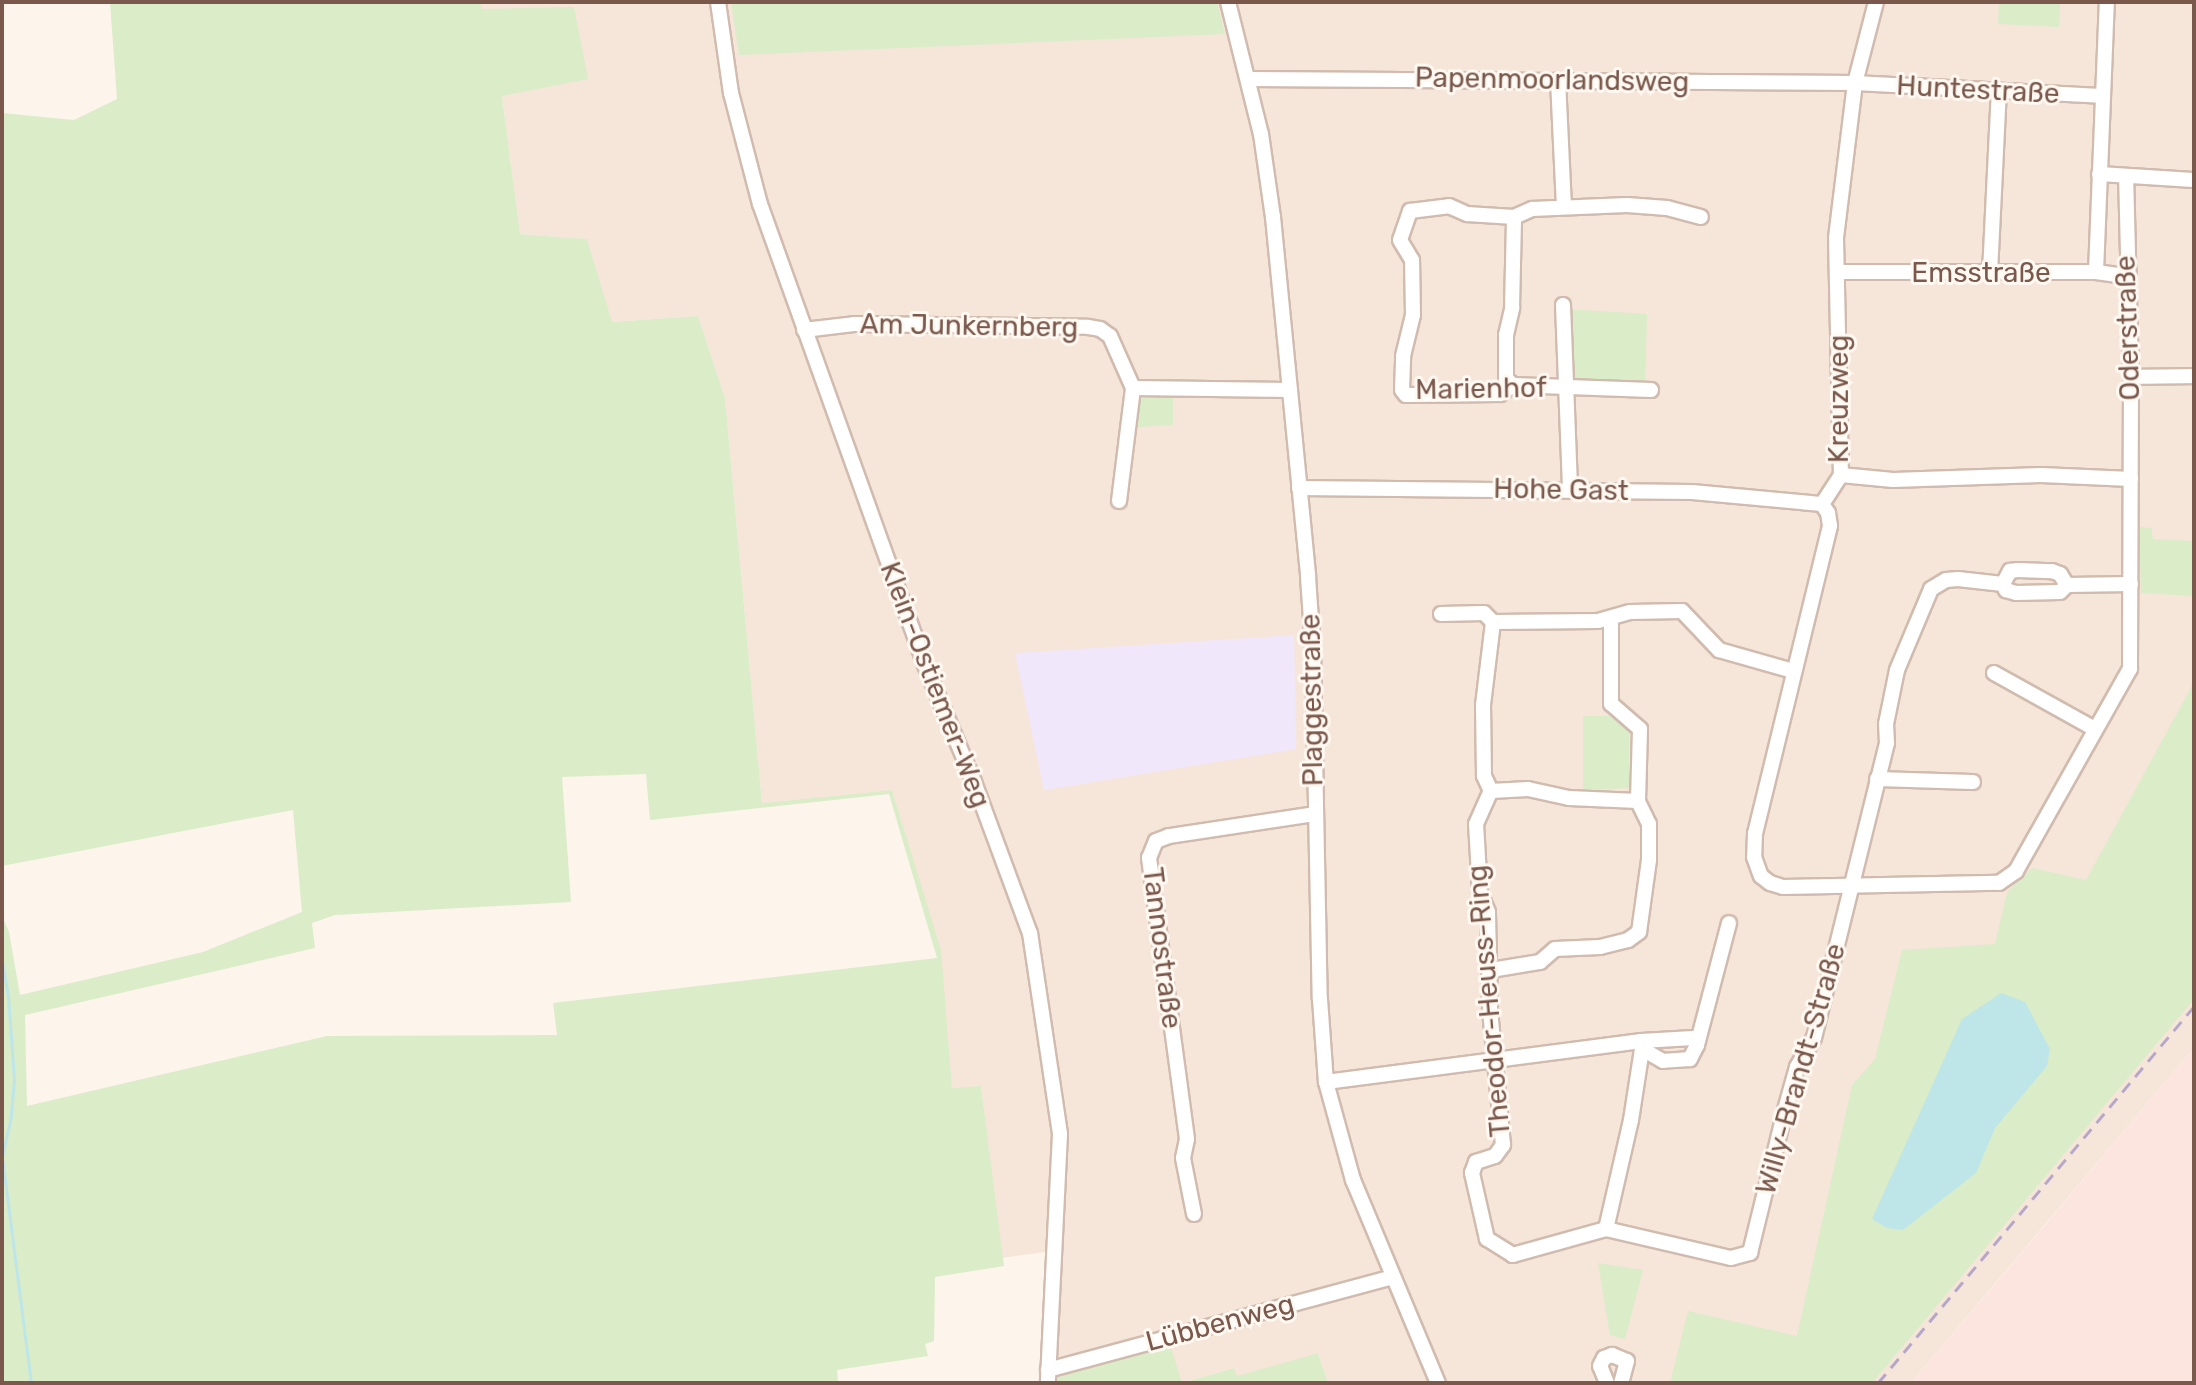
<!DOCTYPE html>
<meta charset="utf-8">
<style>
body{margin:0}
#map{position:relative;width:2196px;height:1385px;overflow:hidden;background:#fdf4eb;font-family:Rubik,sans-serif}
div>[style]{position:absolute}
.residential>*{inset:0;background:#f5e6d9}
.commercial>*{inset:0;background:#fde5df}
.education>*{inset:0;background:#f1e7fa}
.green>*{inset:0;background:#daecc8}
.water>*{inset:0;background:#bee6e8}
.stream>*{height:3px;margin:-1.5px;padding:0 1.5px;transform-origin:1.5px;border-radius:1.5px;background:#bee6e8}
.roads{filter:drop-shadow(2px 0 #d1bbaf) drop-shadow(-2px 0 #d1bbaf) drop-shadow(0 2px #d1bbaf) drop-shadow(0 -2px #d1bbaf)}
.minor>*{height:14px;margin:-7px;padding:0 7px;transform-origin:7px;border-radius:7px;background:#fff}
.rail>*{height:3px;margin-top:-1.5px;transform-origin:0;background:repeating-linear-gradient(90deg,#b6a7c9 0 12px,transparent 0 20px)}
span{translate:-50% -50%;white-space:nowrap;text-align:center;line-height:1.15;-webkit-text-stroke:6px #fff9f2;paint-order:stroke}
.street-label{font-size:28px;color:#7a584c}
.frame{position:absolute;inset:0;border:4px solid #7a584c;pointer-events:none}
</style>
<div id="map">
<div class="residential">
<div style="clip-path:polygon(480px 2px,2194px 2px,2194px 1048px,1911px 1383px,1328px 1383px,1318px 1353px,1237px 1377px,1234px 1368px,1181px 1383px,1164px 1330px,1054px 1362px,1059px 1250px,1002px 1258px,981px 1086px,952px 1089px,940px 950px,892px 790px,762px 803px,725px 398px,698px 316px,611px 322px,587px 239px,520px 234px,502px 96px)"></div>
</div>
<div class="commercial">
<div style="clip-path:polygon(2194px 1048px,2194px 1383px,1911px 1383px,2002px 1276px)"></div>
</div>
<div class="education">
<div style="clip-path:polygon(1294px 635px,1296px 749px,1044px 790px,1015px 653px)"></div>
</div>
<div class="green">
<div style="clip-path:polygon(evenodd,110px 2px,480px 2px,482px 9px,574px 7px,588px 79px,502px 96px,520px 234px,587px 239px,612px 322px,698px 316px,725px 398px,762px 803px,892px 790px,941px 950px,952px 1088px,981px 1086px,1004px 1266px,935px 1277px,934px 1341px,925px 1344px,928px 1356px,837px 1370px,838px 1383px,2px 1383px,2px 916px,9px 932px,20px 995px,203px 952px,302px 912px,293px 810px,2px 866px,2px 113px,74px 120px,117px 99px,110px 2px,646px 774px,650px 820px,889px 794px,937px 958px,553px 1003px,557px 1035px,327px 1036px,27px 1106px,25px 1015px,315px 948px,312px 923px,335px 915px,571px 902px,562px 777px,646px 774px)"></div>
<div style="clip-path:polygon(731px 2px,1217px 2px,1225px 34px,739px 55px)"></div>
<div style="clip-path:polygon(1999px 2px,2060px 2px,2059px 27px,1998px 24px)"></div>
<div style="clip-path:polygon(1565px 309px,1647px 314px,1645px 383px,1569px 381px)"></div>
<div style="clip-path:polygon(1173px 395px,1173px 425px,1138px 427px,1136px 404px,1143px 397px)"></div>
<div style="clip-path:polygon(2139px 527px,2151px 528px,2153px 539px,2194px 541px,2194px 999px,1872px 1383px,1670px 1383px,1688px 1311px,1797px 1336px,1852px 1085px,1875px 1059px,1902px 950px,1995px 944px,2007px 892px,2032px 868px,2086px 880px,2194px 682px,2193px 596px,2141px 593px)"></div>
<div style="clip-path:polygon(1583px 716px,1617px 716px,1629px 730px,1629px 788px,1583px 790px)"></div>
<div style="clip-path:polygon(1598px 1263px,1643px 1270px,1625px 1339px,1610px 1335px)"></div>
<div style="clip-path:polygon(1169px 1341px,1182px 1383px,1234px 1368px,1237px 1376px,1318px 1353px,1328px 1383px,1054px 1383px,1054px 1373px)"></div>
</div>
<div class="water">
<div style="clip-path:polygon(2001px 993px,2025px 1002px,2050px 1049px,2047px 1066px,1995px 1128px,1976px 1173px,1903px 1230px,1887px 1228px,1872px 1219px,1962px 1019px)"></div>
</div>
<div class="stream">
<div style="left:2px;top:962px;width:36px;rotate:80deg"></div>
<div style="left:8px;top:997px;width:82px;rotate:85.8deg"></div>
<div style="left:14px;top:1079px;width:37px;rotate:95deg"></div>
<div style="left:11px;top:1116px;width:42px;rotate:102.4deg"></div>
<div style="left:2px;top:1157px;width:228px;rotate:82.7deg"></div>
</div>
<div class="roads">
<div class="minor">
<div style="left:718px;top:2px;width:92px;rotate:81.9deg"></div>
<div style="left:731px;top:93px;width:115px;rotate:75.4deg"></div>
<div style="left:760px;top:204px;width:490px;rotate:70.3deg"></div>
<div style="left:925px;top:665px;width:127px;rotate:67.3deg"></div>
<div style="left:974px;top:782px;width:161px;rotate:69.7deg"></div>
<div style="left:1030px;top:933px;width:203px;rotate:81.5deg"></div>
<div style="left:1060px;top:1134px;width:249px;rotate:92.8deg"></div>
<div style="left:1228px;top:2px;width:136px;rotate:76deg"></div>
<div style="left:1261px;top:134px;width:84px;rotate:81.8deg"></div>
<div style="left:1273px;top:217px;width:362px;rotate:84.4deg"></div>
<div style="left:1308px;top:577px;width:72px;rotate:86deg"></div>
<div style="left:1313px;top:649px;width:350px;rotate:88.9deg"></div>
<div style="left:1320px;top:999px;width:83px;rotate:85.9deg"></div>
<div style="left:1326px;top:1082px;width:102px;rotate:74.6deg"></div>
<div style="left:1353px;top:1180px;width:220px;rotate:67.3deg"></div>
<div style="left:1876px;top:2px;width:84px;rotate:104.5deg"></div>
<div style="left:1855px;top:83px;width:156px;rotate:97deg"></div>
<div style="left:1836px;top:238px;width:237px;rotate:88.8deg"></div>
<div style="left:1841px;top:475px;width:35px;rotate:123deg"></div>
<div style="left:1822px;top:504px;width:11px;rotate:56deg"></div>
<div style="left:1828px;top:513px;width:13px;rotate:81deg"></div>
<div style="left:1830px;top:526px;width:316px;rotate:103.7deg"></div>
<div style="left:1755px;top:833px;width:24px;rotate:92deg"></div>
<div style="left:1754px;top:857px;width:20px;rotate:70deg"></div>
<div style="left:1761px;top:876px;width:11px;rotate:38deg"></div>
<div style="left:1770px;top:883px;width:14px;rotate:17deg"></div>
<div style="left:1783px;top:887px;width:216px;rotate:-1.1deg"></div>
<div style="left:1999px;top:883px;width:21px;rotate:-35deg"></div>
<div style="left:2016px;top:871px;width:232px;rotate:-60.6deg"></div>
<div style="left:2130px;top:669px;width:292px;rotate:-89.8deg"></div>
<div style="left:2131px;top:377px;width:200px;rotate:-91.4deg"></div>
<div style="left:1248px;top:79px;width:607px;rotate:0.38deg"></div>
<div style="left:1855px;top:83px;width:246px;rotate:3deg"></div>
<div style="left:1558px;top:80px;width:125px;rotate:87.3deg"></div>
<div style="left:2099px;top:174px;width:95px;rotate:3.6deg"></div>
<div style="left:1837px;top:272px;width:259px"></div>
<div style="left:2096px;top:272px;width:29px;rotate:8deg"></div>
<div style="left:2096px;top:272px;width:270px;rotate:-87.7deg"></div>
<div style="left:1990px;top:273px;width:181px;rotate:-87.2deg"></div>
<div style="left:1563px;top:305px;width:185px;rotate:87.8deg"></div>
<div style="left:804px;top:330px;width:50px;rotate:-6.8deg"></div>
<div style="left:854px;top:324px;width:234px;rotate:0.7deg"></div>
<div style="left:1088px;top:327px;width:12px;rotate:9deg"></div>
<div style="left:1100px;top:329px;width:12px;rotate:35deg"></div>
<div style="left:1110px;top:336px;width:57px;rotate:66.1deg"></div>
<div style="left:1133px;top:388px;width:157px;rotate:0.7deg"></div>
<div style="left:2131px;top:377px;width:63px;rotate:-0.9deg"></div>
<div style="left:1513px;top:385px;width:9px;rotate:-139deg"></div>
<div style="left:1506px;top:379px;width:44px;rotate:-90deg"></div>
<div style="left:1506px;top:335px;width:28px;rotate:-77deg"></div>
<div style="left:1512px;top:308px;width:91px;rotate:-88.7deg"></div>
<div style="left:1651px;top:390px;width:138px;rotate:-177.9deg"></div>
<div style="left:1513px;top:385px;width:16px;rotate:145deg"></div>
<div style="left:1500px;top:394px;width:94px;rotate:179.4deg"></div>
<div style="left:1406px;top:395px;width:6px;rotate:-129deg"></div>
<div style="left:1402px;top:390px;width:34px;rotate:-88deg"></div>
<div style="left:1403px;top:356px;width:42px;rotate:-76.3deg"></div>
<div style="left:1413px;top:315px;width:55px;rotate:-91deg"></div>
<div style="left:1412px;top:260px;width:23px;rotate:-121deg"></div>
<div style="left:1400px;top:240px;width:31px;rotate:-71deg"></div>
<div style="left:1410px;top:211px;width:39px;rotate:-7deg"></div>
<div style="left:1449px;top:206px;width:20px;rotate:24deg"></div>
<div style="left:1467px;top:214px;width:47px;rotate:3.7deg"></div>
<div style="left:1514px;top:217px;width:20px;rotate:-24deg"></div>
<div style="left:1532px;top:209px;width:95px;rotate:-2.4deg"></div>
<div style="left:1627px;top:205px;width:40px;rotate:4.3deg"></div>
<div style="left:1667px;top:208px;width:35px;rotate:15deg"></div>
<div style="left:1841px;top:475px;width:52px;rotate:5.5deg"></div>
<div style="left:1893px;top:480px;width:148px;rotate:-1.9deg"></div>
<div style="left:2041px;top:475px;width:90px;rotate:2.5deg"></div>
<div style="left:1299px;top:488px;width:393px;rotate:0.6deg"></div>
<div style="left:1692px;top:492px;width:131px;rotate:5.3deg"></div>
<div style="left:1119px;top:501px;width:114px;rotate:-82.9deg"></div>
<div style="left:2003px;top:584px;width:15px;rotate:-62deg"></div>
<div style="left:2010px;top:571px;width:8px;rotate:-7deg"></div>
<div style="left:2018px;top:570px;width:34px;rotate:2deg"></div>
<div style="left:2052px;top:571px;width:9px;rotate:21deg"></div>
<div style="left:2060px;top:574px;width:13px;rotate:58deg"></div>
<div style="left:1441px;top:614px;width:43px;rotate:-1.3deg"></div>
<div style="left:1484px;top:613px;width:13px;rotate:45deg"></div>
<div style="left:1994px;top:673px;width:115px;rotate:29deg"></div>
<div style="left:1877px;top:779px;width:96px;rotate:1.8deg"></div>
<div style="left:1491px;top:791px;width:37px;rotate:-3deg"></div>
<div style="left:1528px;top:789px;width:42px;rotate:12.4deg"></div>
<div style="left:1569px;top:798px;width:69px;rotate:2.5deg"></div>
<div style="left:1491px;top:970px;width:50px;rotate:-9.3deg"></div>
<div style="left:1540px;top:962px;width:20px;rotate:-41deg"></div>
<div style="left:1555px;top:949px;width:45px;rotate:-2.5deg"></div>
<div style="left:1600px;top:947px;width:29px;rotate:-14deg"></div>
<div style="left:1628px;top:940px;width:14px;rotate:-36deg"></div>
<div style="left:1639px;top:932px;width:73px;rotate:-82.1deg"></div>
<div style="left:1649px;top:860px;width:36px;rotate:-90deg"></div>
<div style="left:1649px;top:824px;width:25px;rotate:-116deg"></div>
<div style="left:1638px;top:801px;width:72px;rotate:-88.4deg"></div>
<div style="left:1640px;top:729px;width:38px;rotate:-139deg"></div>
<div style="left:1611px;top:704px;width:84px;rotate:-90deg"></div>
<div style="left:1697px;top:1045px;width:126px;rotate:-75.3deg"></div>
<div style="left:1642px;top:1049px;width:72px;rotate:98.8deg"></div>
<div style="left:1631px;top:1120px;width:112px;rotate:102.9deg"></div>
<div style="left:1606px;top:1229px;width:128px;rotate:13.1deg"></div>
<div style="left:1731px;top:1258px;width:20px;rotate:-15deg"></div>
<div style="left:1750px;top:1253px;width:147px;rotate:-76.2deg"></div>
<div style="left:1785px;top:1110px;width:45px;rotate:-74.4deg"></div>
<div style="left:1797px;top:1067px;width:34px;rotate:-60deg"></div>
<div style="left:1814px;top:1038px;width:304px;rotate:-76.1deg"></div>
<div style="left:1887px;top:743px;width:19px;rotate:-93deg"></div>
<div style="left:1886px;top:724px;width:55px;rotate:-78.5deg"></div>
<div style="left:1897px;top:670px;width:88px;rotate:-67.2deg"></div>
<div style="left:1931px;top:589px;width:17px;rotate:-31deg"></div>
<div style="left:1946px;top:580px;width:12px;rotate:-5deg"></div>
<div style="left:1958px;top:579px;width:45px;rotate:6.3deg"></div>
<div style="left:2003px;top:584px;width:7px;rotate:63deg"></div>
<div style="left:2006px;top:590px;width:10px;rotate:17deg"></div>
<div style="left:2016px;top:593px;width:44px;rotate:-1.3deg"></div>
<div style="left:2060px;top:592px;width:10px;rotate:-45deg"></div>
<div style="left:2067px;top:585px;width:64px;rotate:-0.9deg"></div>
<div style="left:1326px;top:1082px;width:318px;rotate:-7.4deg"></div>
<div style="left:1641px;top:1041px;width:52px;rotate:-3.3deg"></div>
<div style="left:1693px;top:1038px;width:8px;rotate:60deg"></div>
<div style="left:1697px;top:1045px;width:16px;rotate:117deg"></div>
<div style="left:1690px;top:1059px;width:27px;rotate:176deg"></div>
<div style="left:1663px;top:1061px;width:24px;rotate:-150deg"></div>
<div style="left:1642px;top:1049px;width:7px;rotate:-98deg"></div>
<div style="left:1194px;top:1214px;width:57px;rotate:-101.1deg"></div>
<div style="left:1183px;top:1158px;width:19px;rotate:-78deg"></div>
<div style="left:1187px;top:1139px;width:284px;rotate:-97.7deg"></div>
<div style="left:1149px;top:858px;width:18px;rotate:-68deg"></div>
<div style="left:1156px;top:841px;width:14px;rotate:-21deg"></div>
<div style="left:1169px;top:836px;width:148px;rotate:-8.6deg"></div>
<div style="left:1606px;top:1229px;width:97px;rotate:164.4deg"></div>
<div style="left:1513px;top:1255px;width:31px;rotate:-148deg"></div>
<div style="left:1487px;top:1239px;width:68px;rotate:-102.8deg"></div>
<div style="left:1472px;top:1173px;width:12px;rotate:-70deg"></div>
<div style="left:1476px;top:1162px;width:20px;rotate:-18deg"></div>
<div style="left:1495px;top:1156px;width:14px;rotate:-54deg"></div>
<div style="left:1503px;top:1145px;width:137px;rotate:-95.5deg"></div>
<div style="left:1490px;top:1009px;width:97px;rotate:-91.2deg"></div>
<div style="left:1488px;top:912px;width:21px;rotate:-113deg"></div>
<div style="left:1480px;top:893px;width:69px;rotate:-93.3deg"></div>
<div style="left:1476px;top:824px;width:36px;rotate:-66deg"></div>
<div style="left:1491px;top:791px;width:17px;rotate:-115deg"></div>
<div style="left:1484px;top:776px;width:71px;rotate:-90.8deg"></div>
<div style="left:1483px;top:705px;width:84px;rotate:-83.1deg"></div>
<div style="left:1493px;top:622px;width:105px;rotate:-0.5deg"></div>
<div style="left:1598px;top:621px;width:33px;rotate:-16deg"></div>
<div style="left:1630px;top:612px;width:52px;rotate:-1.1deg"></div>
<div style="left:1682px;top:611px;width:54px;rotate:46.5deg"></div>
<div style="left:1719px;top:650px;width:77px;rotate:15.8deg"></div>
<div style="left:1048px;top:1370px;width:356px;rotate:-15.1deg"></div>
<div style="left:1607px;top:1383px;width:18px;rotate:-112deg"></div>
<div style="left:1600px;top:1366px;width:9px;rotate:-63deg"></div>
<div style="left:1604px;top:1358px;width:9px;rotate:-21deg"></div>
<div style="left:1612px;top:1355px;width:16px;rotate:22deg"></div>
<div style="left:1627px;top:1361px;width:23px;rotate:105deg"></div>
</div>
</div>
<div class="rail">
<div style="left:1878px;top:1383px;width:492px;rotate:-50deg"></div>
</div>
<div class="street-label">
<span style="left:1552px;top:80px;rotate:1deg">Papenmoorlandsweg</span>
<span style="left:1978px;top:90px;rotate:3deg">Huntestraße</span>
<span style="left:1981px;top:273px">Emsstraße</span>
<span style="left:969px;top:326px;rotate:1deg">Am Junkernberg</span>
<span style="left:2128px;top:328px;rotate:-92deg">Oderstraße</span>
<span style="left:1481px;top:389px;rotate:-1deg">Marienhof</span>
<span style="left:1839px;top:399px;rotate:-90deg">Kreuzweg</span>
<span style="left:1561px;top:490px;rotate:1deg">Hohe Gast</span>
<span style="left:935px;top:685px;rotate:69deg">Klein-Ostiemer-Weg</span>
<span style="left:1312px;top:700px;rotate:-91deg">Plaggestraße</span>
<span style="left:1162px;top:948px;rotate:83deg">Tannostraße</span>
<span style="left:1489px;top:1001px;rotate:-95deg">Theodor-Heuss-Ring</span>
<span style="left:1801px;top:1069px;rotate:-74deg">Willy-Brandt-Straße</span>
<span style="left:1220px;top:1323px;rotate:-15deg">Lübbenweg</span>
</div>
<div class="frame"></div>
</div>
